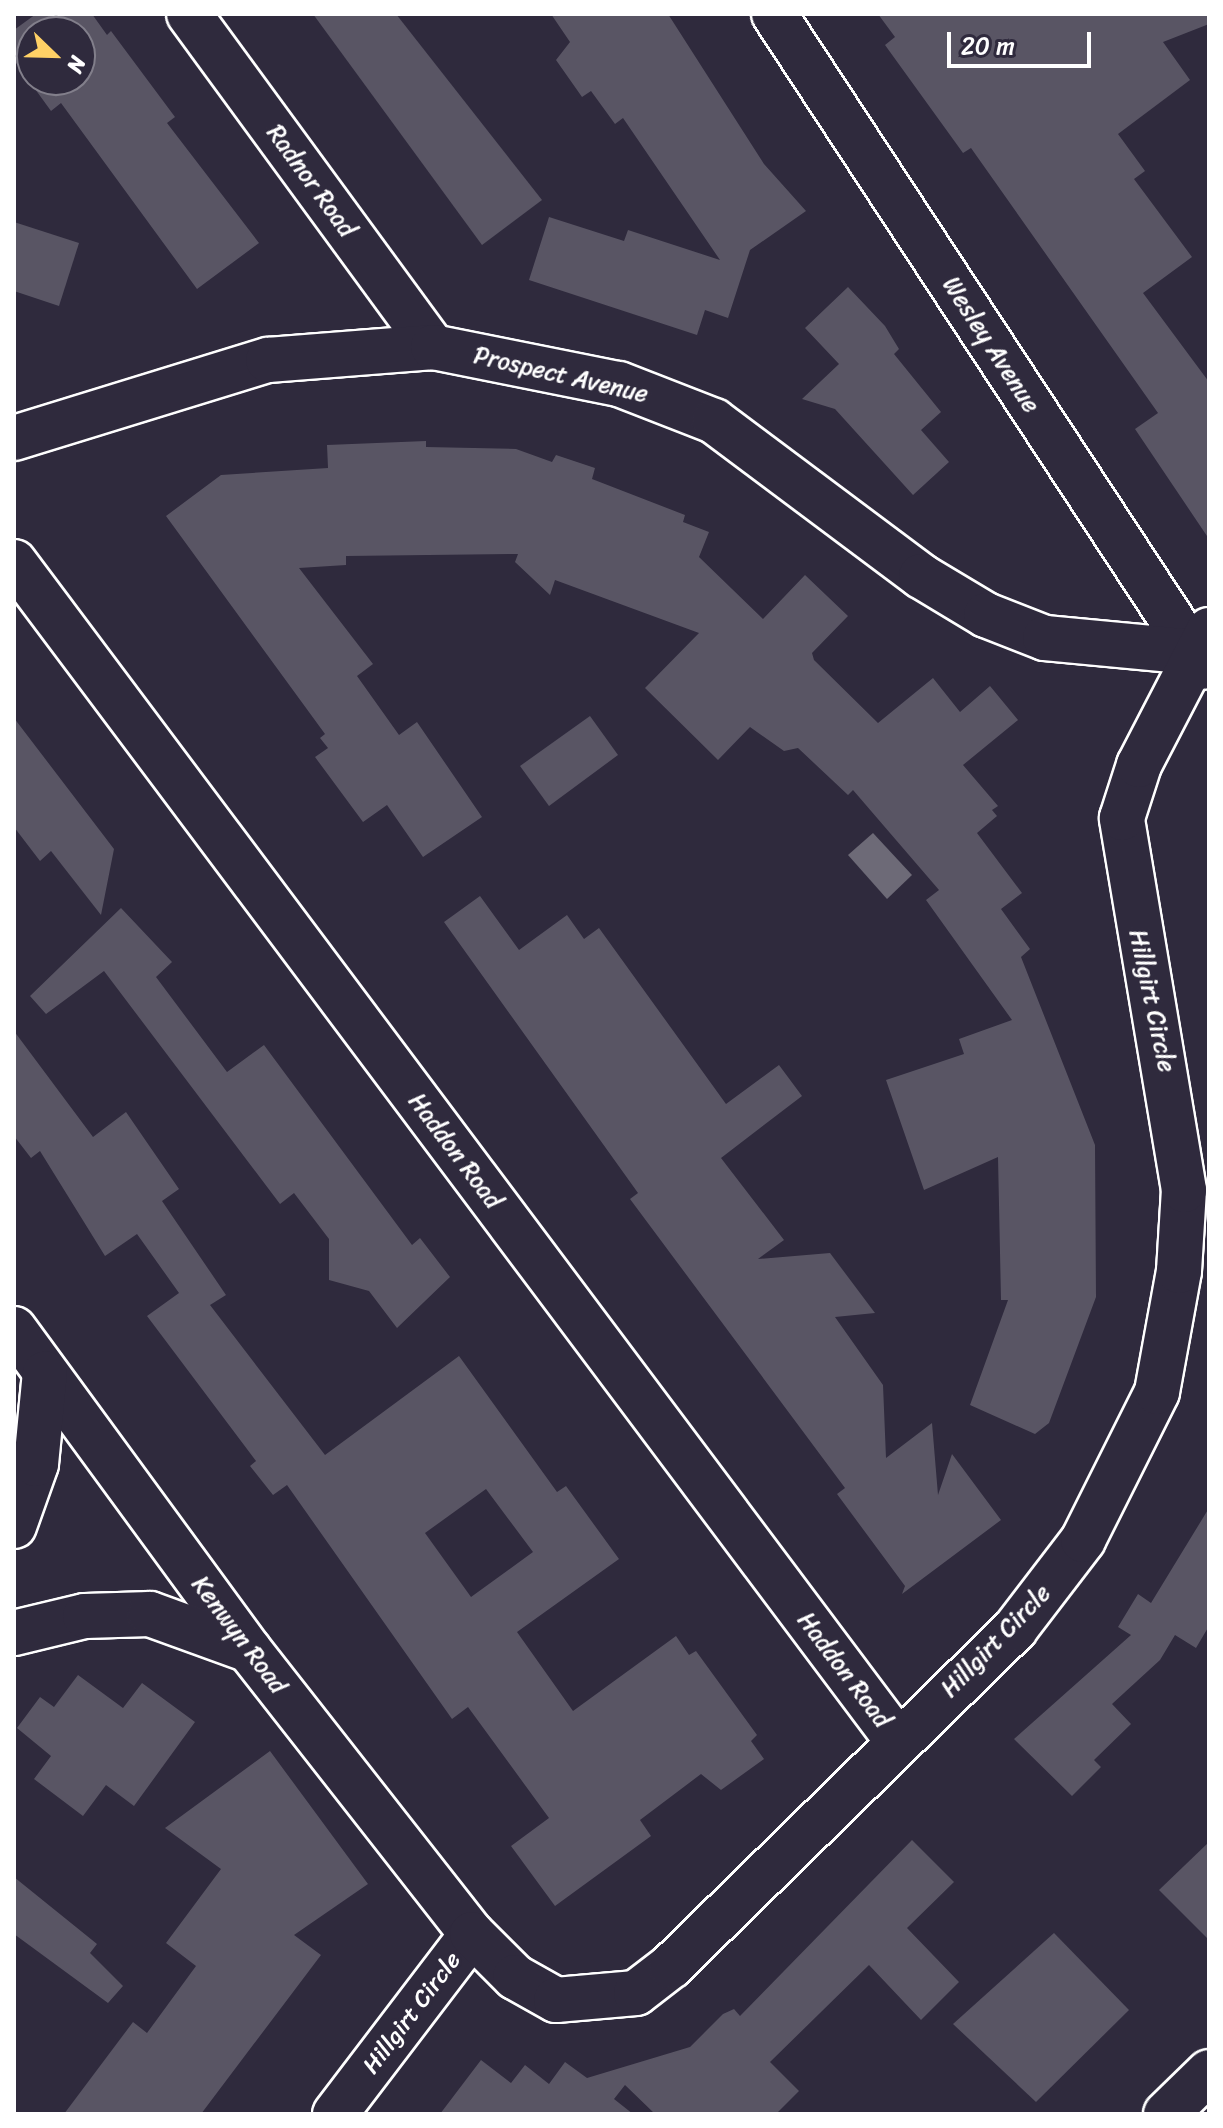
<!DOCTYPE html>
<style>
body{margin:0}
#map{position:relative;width:1223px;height:2128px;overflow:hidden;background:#2f2a3d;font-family:Sriracha,sans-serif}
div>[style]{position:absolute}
.water>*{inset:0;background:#6d6a77}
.building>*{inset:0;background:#595564}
.roads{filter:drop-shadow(2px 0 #fff) drop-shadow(-2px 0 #fff) drop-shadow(0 2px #fff) drop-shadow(0 -2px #fff)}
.street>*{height:44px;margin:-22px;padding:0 22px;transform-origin:22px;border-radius:22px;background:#2f2a3d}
.secondary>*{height:44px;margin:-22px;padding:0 22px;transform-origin:22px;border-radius:22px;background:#2f2a3d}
span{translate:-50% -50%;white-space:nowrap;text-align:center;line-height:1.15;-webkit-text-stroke:6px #2f2a3d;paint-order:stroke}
.street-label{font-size:24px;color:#fff}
.frame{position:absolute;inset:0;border:16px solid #fff;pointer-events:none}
.north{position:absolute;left:16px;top:16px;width:80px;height:80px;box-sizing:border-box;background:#2f2a3d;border:2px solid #827f8b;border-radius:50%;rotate:113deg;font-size:22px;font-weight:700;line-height:32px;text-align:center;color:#fff}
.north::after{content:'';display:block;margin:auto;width:28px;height:36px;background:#ffd166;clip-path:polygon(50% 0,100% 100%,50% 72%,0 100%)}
.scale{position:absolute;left:947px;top:32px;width:144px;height:36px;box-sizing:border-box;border:4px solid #fff;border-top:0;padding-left:10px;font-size:24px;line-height:28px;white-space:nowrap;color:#fff;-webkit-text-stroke:6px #2f2a3d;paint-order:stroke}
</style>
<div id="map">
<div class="water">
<div style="clip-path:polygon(873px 833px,912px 875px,887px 899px,848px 855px)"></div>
</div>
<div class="building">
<div style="clip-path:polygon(evenodd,36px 14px,92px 14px,107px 35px,111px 31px,175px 117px,167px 123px,259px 243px,197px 289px,61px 103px,51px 111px,14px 60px,14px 30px,36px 14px,32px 32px,80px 32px,80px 80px,32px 80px,32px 32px)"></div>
<div style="clip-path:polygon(313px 14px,396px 14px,542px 200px,482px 245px)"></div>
<div style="clip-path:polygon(551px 14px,668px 14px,764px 164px,806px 211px,750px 250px,728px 318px,705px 310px,697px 335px,529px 280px,549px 217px,624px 241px,628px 230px,720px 260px,623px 118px,615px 124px,591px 91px,582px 97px,556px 60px,570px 42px)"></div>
<div style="clip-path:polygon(878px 14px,1209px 14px,1209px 24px,1163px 42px,1190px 80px,1118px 134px,1145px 171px,1134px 179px,1192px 257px,1143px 293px,1209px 382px,1209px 539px,1135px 429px,1158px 413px,971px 148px,963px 153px,885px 45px,895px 37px)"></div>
<div style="clip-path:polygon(14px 222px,79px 243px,59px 306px,14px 291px)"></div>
<div style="clip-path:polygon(848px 287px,885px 326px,899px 349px,894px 354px,941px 412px,921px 430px,949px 462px,913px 495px,835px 409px,802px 399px,839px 364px,805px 328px)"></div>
<div style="clip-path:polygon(426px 441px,426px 447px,516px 449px,552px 462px,556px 455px,595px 468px,592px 479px,685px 515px,683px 522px,709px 532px,699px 557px,763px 619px,805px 575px,848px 616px,812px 653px,814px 660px,878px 723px,933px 678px,960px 712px,990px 686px,1018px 720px,963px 765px,998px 806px,992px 810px,997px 816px,977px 833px,1022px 893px,1001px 909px,1030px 949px,1021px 957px,1095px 1145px,1096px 1297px,1049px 1423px,1035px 1434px,970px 1405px,1008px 1300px,1001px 1300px,998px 1157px,924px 1190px,886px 1080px,964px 1054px,959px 1039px,1012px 1020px,926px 900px,939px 890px,853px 790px,848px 795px,798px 748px,784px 751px,750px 727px,718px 760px,645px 688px,699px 633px,555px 580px,550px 595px,515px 562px,518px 554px,346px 556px,346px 565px,299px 568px,373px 664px,357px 676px,399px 735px,417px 722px,482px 817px,423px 857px,387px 805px,363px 822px,315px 757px,328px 748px,320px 738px,325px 734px,166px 516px,221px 475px,328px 468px,327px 445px)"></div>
<div style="clip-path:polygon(590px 716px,618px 755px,549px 806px,520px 766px)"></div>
<div style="clip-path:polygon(14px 718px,114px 849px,101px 915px,51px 851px,40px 861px,14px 827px)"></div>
<div style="clip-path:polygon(480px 896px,519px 950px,567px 915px,584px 939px,599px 928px,726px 1104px,779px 1065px,802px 1096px,721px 1158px,784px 1240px,758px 1259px,830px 1253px,875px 1313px,835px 1317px,883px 1385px,886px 1458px,932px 1423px,938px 1495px,952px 1454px,1001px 1520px,902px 1594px,905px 1586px,837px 1494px,845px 1488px,630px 1199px,638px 1193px,444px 922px)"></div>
<div style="clip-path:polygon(121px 908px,172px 962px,156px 977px,227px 1072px,264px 1045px,412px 1245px,420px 1238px,450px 1277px,397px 1328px,369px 1291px,329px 1280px,329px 1239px,294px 1193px,280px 1204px,104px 971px,46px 1014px,30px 996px)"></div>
<div style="clip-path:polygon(evenodd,14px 1031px,93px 1137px,126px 1112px,179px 1189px,162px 1201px,226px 1295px,210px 1305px,325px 1455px,459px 1356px,557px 1492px,566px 1486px,619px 1559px,517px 1632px,573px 1711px,676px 1636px,689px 1655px,696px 1651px,757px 1735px,751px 1741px,764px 1759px,721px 1790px,701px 1774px,640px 1820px,651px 1836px,555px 1906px,511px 1846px,549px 1818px,468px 1707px,452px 1719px,287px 1485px,273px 1495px,250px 1466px,256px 1461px,147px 1316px,179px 1293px,137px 1234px,105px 1256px,40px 1151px,31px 1158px,14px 1136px,14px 1031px,486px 1489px,533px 1552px,471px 1597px,425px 1533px,486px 1489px)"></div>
<div style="clip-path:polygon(1209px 1508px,1209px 1626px,1196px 1648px,1175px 1635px,1160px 1660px,1112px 1704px,1131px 1724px,1094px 1760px,1101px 1767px,1072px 1796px,1014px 1739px,1131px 1635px,1118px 1627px,1138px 1594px,1151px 1603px)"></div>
<div style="clip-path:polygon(78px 1675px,123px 1708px,142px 1683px,195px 1722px,134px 1806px,106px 1785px,83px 1816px,34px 1779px,51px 1756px,17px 1728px,40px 1697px,54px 1707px)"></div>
<div style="clip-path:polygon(270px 1751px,368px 1884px,294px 1935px,321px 1955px,201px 2114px,64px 2114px,133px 2022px,147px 2033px,196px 1966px,166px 1943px,221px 1869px,165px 1828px)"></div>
<div style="clip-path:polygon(912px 1840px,954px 1882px,907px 1928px,959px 1982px,921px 2020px,869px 1965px,770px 2062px,799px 2091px,776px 2114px,655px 2114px,625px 2085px,614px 2099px,633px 2114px,440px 2114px,481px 2060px,511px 2083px,525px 2065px,549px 2084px,565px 2062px,587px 2078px,690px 2047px,723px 2014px,734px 2009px,740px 2016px)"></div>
<div style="clip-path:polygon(1209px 1842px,1209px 1940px,1159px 1890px)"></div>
<div style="clip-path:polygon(14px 1877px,97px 1944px,90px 1953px,123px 1986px,108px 2003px,14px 1934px)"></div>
<div style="clip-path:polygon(1054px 1933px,1129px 2010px,1036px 2102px,953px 2024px)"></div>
</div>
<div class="roads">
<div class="street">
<div style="left:189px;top:14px;width:413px;rotate:53.8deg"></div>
<div style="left:774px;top:14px;width:781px;rotate:56.7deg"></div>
<div style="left:14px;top:438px;width:266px;rotate:-17.1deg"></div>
<div style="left:268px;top:360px;width:166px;rotate:-4.5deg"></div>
<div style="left:433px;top:347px;width:190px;rotate:11.3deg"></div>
<div style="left:619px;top:384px;width:102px;rotate:21.3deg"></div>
<div style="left:714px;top:421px;width:259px;rotate:36.8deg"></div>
<div style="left:921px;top:576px;width:76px;rotate:31deg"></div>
<div style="left:986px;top:615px;width:63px;rotate:21.3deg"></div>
<div style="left:1045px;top:638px;width:149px;rotate:5.4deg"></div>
<div style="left:14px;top:562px;width:1472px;rotate:53.15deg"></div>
<div style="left:14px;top:1329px;width:398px;rotate:53.8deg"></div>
<div style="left:249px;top:1650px;width:361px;rotate:51.9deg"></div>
<div style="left:14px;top:1526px;width:66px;rotate:-70.5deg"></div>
<div style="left:36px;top:1464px;width:91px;rotate:-84.4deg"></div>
<div style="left:14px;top:1633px;width:73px;rotate:-13.5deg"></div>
<div style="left:85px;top:1616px;width:65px;rotate:-1.8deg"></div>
<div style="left:150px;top:1614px;width:105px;rotate:20deg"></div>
<div style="left:335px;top:2114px;width:226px;rotate:-52.7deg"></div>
<div style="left:472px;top:1934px;width:61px;rotate:45deg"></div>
<div style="left:515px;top:1977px;width:47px;rotate:29.3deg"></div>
<div style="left:556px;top:2000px;width:80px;rotate:-5deg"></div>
<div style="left:636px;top:1993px;width:44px;rotate:-37.6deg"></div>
<div style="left:671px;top:1966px;width:482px;rotate:-44.4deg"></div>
<div style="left:1015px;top:1629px;width:112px;rotate:-52.6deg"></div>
<div style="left:1083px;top:1540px;width:165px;rotate:-63.4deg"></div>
<div style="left:1157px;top:1392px;width:123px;rotate:-79.7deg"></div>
<div style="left:1179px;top:1271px;width:81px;rotate:-86.5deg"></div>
<div style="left:1184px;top:1190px;width:377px;rotate:-99.5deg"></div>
<div style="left:1122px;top:818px;width:56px;rotate:-72.2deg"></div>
<div style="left:1139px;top:765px;width:152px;rotate:-62.6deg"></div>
</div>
<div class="secondary">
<div style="left:1166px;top:2114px;width:60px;rotate:-44.3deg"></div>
</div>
</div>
<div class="street-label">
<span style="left:311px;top:181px;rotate:54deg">Radnor Road</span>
<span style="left:991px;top:345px;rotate:57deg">Wesley Avenue</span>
<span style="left:561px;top:375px;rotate:13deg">Prospect Avenue</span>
<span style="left:1152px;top:1001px;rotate:78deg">Hillgirt Circle</span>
<span style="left:455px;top:1151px;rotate:53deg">Haddon Road</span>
<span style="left:239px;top:1635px;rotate:53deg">Kenwyn Road</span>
<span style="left:996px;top:1641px;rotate:-46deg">Hillgirt Circle</span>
<span style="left:844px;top:1670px;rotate:53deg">Haddon Road</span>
<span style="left:412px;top:2013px;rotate:-53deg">Hillgirt Circle</span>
</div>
<div class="frame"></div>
<div class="north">N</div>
<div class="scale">20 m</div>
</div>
